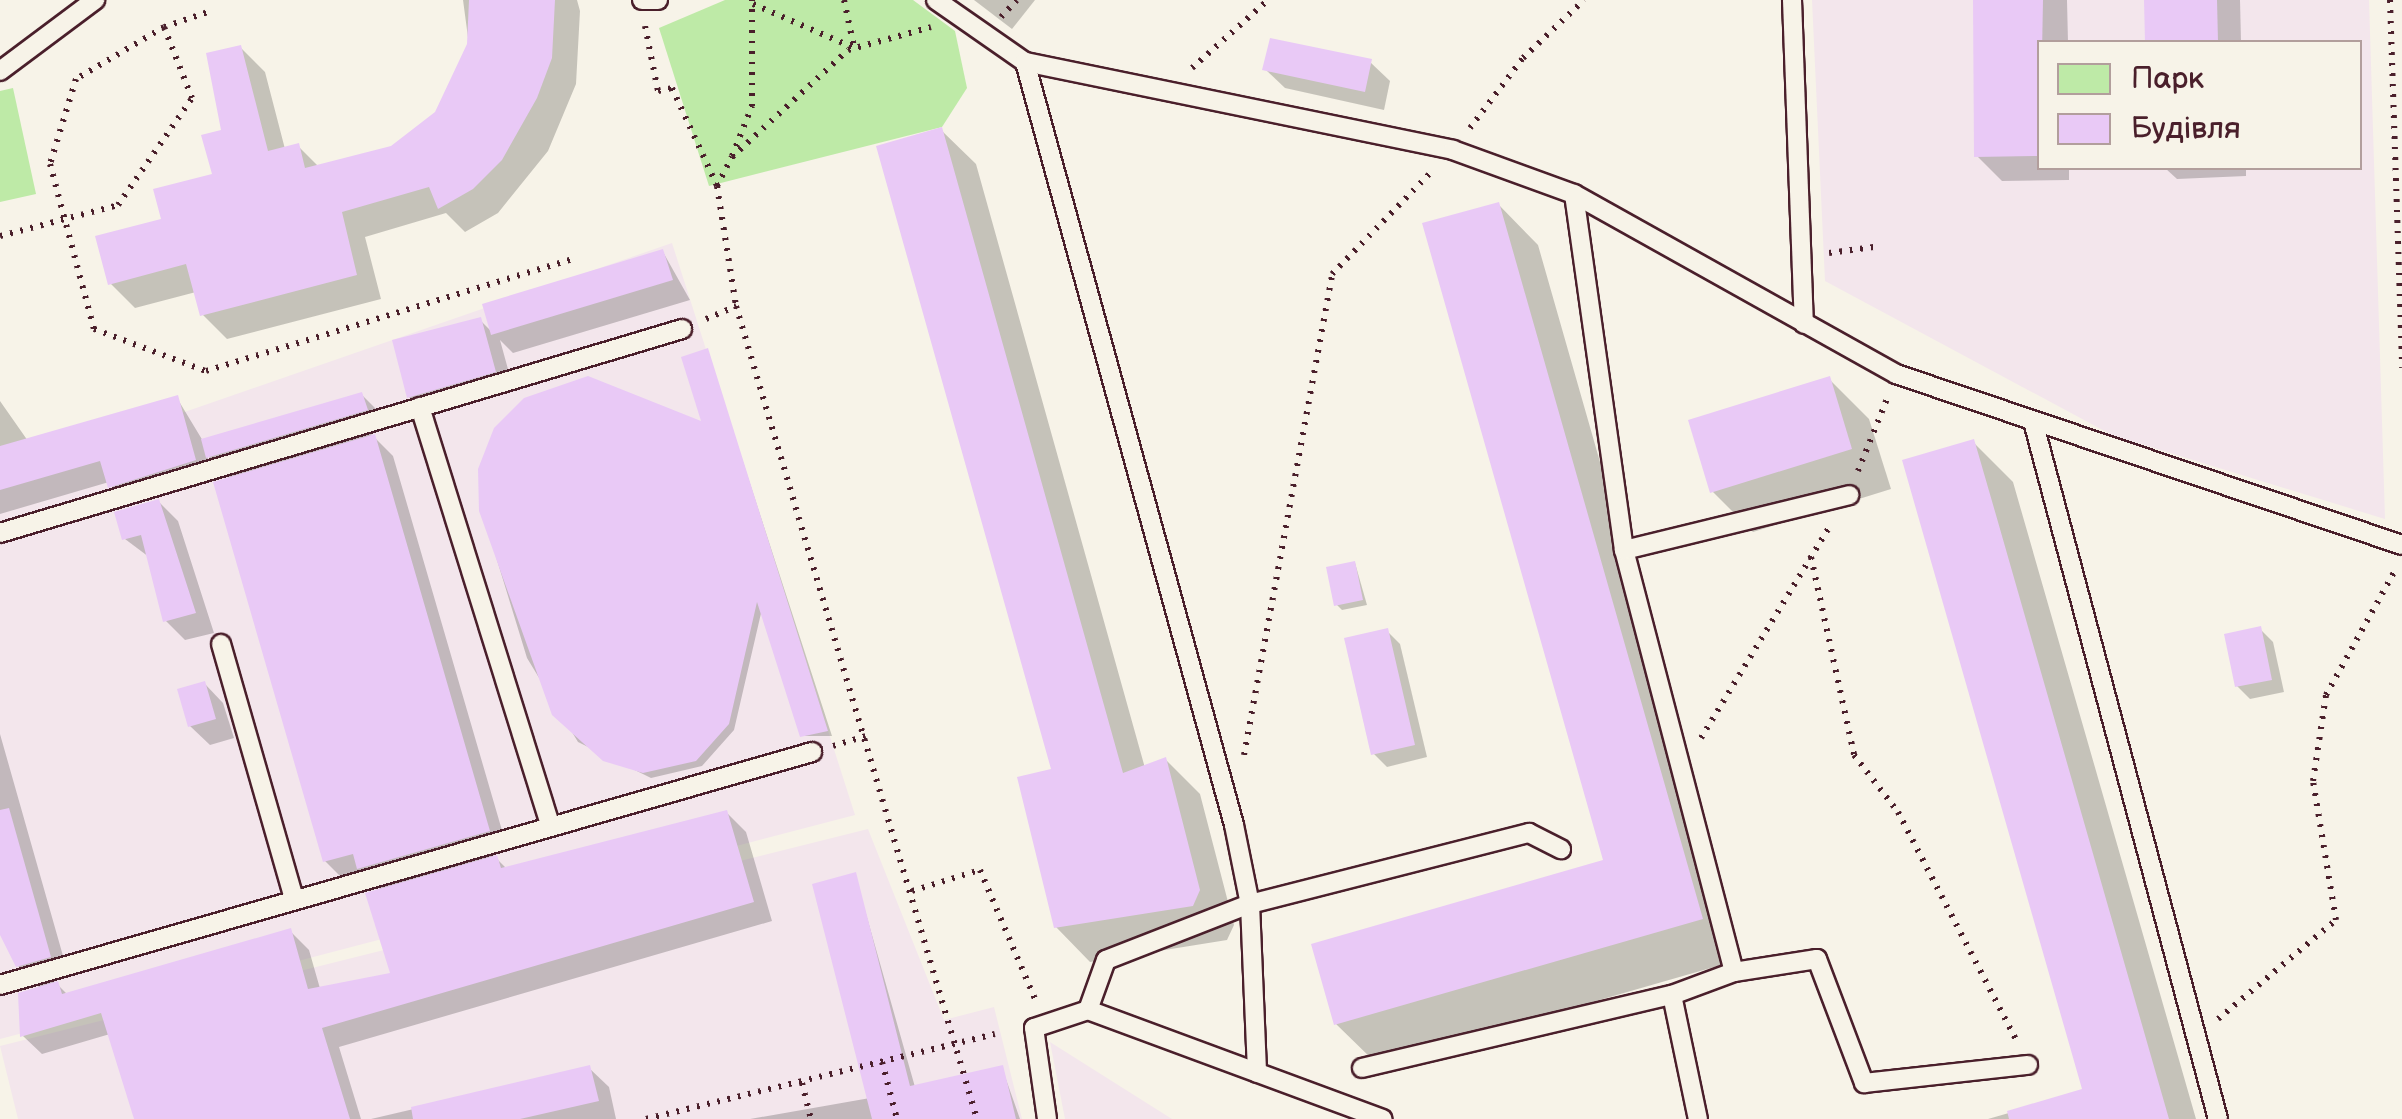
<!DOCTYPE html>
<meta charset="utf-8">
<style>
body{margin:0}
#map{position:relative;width:2402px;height:1119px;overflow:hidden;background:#f7f3e8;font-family:"Balsamiq Sans",sans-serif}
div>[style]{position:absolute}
.built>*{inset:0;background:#f3e6ec}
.green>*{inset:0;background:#beeaa7}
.shadow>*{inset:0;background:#0003}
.building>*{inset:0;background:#e9c9f6}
.path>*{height:6px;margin-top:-3px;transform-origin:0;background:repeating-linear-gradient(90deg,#4a1f2b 0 2.5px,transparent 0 10.5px)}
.roads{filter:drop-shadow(2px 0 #4a1f2b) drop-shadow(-2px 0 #4a1f2b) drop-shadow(0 2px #4a1f2b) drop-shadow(0 -2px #4a1f2b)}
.service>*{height:18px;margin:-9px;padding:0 9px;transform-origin:9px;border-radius:9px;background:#f7f3e8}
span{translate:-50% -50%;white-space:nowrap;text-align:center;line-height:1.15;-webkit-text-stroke:8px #f7f3e8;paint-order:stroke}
.legend{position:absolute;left:2037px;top:40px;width:325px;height:130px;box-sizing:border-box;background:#f7f3e8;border:2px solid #b29e9c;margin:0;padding:12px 18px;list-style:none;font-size:30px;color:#4a1f2b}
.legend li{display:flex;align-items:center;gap:20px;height:50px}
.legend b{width:50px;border:2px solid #b29e9c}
</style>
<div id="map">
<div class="built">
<div style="clip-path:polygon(evenodd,1812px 0,2369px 0,2385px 519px,2112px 435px,1825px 281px,1812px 0,2040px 42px,2360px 42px,2360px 168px,2040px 168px,2040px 42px)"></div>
<div style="clip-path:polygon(672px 243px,855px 815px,0 1039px,0 476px)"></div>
<div style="clip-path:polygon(868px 829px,944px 1020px,994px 1007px,1022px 1119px,18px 1119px,0 1046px)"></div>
<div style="clip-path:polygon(1050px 1042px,1172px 1119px,1065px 1119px)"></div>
</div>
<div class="green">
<div style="clip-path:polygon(725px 0,913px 0,955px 31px,967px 88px,942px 127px,709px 186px,659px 28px)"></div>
<div style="clip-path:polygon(13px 88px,36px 194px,0 202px,0 91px)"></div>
</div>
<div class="shadow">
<div style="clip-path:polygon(463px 0,577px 0,580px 11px,576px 84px,548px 151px,498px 213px,465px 232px,446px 213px,365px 237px,381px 299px,227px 339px,202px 314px,196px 292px,135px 308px,110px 283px,215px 176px,240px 47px,265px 72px,285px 149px,298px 146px,319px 167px,392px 148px,437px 113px,469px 45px)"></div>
<div style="clip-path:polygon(974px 0,1035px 0,1012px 29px)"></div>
<div style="clip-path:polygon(1975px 0,2067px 0,2068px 42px,2040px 42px,2040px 168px,2069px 168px,2069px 180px,2002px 181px,1977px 156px)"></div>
<div style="clip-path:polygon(2146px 0,2240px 0,2241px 42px,2148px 42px)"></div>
<div style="clip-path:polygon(1370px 62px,1390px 81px,1384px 110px,1285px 88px,1265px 69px)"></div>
<div style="clip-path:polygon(941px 130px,976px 164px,1145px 768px,1166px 760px,1200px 794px,1234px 925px,1227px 940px,1090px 962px,1056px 927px,1054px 771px)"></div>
<div style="clip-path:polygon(2165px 168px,2246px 168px,2246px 176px,2177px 179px)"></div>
<div style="clip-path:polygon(1498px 204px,1538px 245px,1742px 959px,1377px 1064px,1336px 1024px,1606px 861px)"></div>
<div style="clip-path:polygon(663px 252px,690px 300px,513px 353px,500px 340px,514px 391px,428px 416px,409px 397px,480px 320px,493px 333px)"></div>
<div style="clip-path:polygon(707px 351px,832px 736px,802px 736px,762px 609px,734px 730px,702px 766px,651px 778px,578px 742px,527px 658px,482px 511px,705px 425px)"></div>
<div style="clip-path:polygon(1829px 379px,1869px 419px,1891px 489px,1753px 532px,1712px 491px)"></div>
<div style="clip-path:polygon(362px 395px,381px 414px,385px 429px,371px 434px,393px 456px,508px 851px,493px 855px,507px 869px,727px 813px,746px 832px,772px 921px,339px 1047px,361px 1119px,136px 1119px,110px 1034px,42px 1054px,23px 1036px,41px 989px,18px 966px,0 905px,0 734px,69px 977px,54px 981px,68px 995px,290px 931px,309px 950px,321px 992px,393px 975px,382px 891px,366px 874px,344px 880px,325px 861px,231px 480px,207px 455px,213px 478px,128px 505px,109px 482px,0 514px,0 401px,28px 441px,177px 398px,203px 441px)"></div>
<div style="clip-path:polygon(1973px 442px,2013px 482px,2196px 1119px,1988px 1119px,2085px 1091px)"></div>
<div style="clip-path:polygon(158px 501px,178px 521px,214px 633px,185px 640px,165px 620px,149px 557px,125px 539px)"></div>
<div style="clip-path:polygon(1355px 563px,1367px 605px,1342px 610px,1336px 604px)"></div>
<div style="clip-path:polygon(2260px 629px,2273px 642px,2284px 692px,2250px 699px,2237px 686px)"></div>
<div style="clip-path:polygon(1387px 631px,1400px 644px,1427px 757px,1387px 767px,1374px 754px)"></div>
<div style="clip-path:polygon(204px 683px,223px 703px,234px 738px,210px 745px,190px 726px)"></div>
<div style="clip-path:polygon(855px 875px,915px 1087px,1002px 1068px,1020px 1119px,750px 1119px,870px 1098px)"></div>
<div style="clip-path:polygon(589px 1068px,609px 1087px,616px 1119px,371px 1119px)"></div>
</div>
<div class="building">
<div style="clip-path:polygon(469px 0,555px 0,552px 58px,537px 98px,502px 160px,473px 189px,438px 209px,429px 187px,342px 212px,357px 275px,200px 316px,186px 264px,108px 285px,95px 236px,161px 219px,153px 189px,212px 174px,201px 135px,221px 130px,206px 53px,241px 45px,268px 151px,299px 143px,305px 168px,391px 146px,435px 112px,467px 44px)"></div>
<div style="clip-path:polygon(1973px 0,2043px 0,2040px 156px,1974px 157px)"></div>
<div style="clip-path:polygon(2144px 0,2217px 0,2218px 42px,2145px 42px)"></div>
<div style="clip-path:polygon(1270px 38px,1372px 59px,1365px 92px,1262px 70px)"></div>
<div style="clip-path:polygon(942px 127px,1123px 773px,1166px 757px,1200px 890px,1193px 906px,1054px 928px,1017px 777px,1051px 769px,876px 146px)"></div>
<div style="clip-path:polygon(1499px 202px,1703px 919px,1334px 1025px,1311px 944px,1603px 860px,1422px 223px)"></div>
<div style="clip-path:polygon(663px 249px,673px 280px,491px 335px,482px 304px)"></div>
<div style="clip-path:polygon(481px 317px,496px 372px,407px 398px,392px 340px)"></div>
<div style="clip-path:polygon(708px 348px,828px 731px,800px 737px,757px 602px,729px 724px,696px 761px,643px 773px,603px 761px,552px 715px,479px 511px,478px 469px,494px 428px,524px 398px,588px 376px,701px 421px,681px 357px)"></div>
<div style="clip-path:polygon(1830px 376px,1852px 449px,1710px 493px,1688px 420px)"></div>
<div style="clip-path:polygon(362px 392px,368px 410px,206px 458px,201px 439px)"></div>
<div style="clip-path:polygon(178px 395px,196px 460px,108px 488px,100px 461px,0 490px,0 446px)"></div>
<div style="clip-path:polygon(375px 434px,490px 831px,357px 869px,353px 854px,323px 862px,213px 482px)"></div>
<div style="clip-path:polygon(1974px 439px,1996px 515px,2169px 1119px,2009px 1119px,2007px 1111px,2082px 1089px,1902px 460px)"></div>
<div style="clip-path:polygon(159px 499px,196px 613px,163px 622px,141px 535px,122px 540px,114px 512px)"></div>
<div style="clip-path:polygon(1355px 561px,1363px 600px,1334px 606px,1326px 567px)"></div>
<div style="clip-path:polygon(2261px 626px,2272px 680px,2235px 687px,2224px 634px)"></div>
<div style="clip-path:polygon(1388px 628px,1415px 745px,1371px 755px,1344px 638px)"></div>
<div style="clip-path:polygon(205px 681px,216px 719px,188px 727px,177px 689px)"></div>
<div style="clip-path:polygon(9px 808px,51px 957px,16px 967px,0 935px,0 810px)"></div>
<div style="clip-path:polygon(727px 810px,754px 902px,322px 1028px,350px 1119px,134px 1119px,101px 1013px,20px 1037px,18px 993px,58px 981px,62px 994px,291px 928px,308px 989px,390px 973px,365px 893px,497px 855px,501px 868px)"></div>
<div style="clip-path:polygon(856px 872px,910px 1086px,1003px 1065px,1016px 1119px,872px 1119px,812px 884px)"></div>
<div style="clip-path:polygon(590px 1065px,599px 1101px,520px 1119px,413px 1119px,411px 1107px)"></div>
</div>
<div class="path">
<div style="left:844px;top:0;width:48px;rotate:78deg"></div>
<div style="left:2390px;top:0;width:368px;rotate:88.1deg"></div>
<div style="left:753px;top:4px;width:110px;rotate:23.5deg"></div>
<div style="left:1001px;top:17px;width:23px;rotate:-47deg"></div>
<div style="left:645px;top:26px;width:66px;rotate:78.7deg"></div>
<div style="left:658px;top:91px;width:14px;rotate:-12deg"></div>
<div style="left:672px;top:88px;width:108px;rotate:65.3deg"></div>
<div style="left:717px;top:186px;width:121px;rotate:81deg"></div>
<div style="left:736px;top:306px;width:848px;rotate:73.49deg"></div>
<div style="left:164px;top:27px;width:102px;rotate:149.4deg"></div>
<div style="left:76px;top:79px;width:89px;rotate:107deg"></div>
<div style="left:50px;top:164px;width:171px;rotate:75.1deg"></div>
<div style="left:94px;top:329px;width:120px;rotate:20.6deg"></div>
<div style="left:206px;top:371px;width:383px;rotate:-17deg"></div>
<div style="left:1192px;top:68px;width:102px;rotate:-41.8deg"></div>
<div style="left:1470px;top:128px;width:88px;rotate:-52.9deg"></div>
<div style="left:1523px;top:58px;width:84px;rotate:-43.6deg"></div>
<div style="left:732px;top:156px;width:54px;rotate:-68.2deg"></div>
<div style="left:752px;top:106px;width:106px;rotate:-90deg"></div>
<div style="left:717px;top:186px;width:33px;rotate:-63deg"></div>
<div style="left:732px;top:157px;width:158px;rotate:-42.7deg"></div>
<div style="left:848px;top:50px;width:86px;rotate:-15.5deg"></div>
<div style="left:0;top:236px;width:122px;rotate:-14.7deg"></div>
<div style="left:118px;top:205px;width:130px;rotate:-55.3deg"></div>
<div style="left:192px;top:98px;width:76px;rotate:-111.5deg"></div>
<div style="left:164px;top:27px;width:46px;rotate:-18.8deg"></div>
<div style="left:1829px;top:253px;width:45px;rotate:-7.6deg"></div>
<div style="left:706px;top:319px;width:33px;rotate:-23deg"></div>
<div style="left:1858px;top:471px;width:78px;rotate:-68.1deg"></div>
<div style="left:1811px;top:557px;width:203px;rotate:77.7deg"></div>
<div style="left:1854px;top:755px;width:72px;rotate:52.3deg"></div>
<div style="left:1898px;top:812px;width:259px;rotate:62.6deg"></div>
<div style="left:1701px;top:738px;width:248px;rotate:-58.7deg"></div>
<div style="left:833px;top:746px;width:34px;rotate:-17deg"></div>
<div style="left:1244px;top:755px;width:489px;rotate:-79.6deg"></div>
<div style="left:1332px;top:274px;width:144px;rotate:-45.8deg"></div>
<div style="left:912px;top:891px;width:71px;rotate:-17.2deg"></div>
<div style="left:980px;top:870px;width:142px;rotate:66.9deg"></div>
<div style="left:2218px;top:1019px;width:154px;rotate:-40deg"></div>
<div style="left:2336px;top:920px;width:141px;rotate:-99.4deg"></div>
<div style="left:2313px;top:781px;width:87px;rotate:-81.4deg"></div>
<div style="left:2326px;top:695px;width:146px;rotate:-61deg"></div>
<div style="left:882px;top:1062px;width:59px;rotate:75.3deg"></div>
<div style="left:802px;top:1083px;width:37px;rotate:76deg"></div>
<div style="left:646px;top:1119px;width:359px;rotate:-13.7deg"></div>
</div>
<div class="roads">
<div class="service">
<div style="left:642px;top:0;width:16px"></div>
<div style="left:936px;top:0;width:108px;rotate:34.9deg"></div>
<div style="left:1025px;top:62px;width:791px;rotate:74.68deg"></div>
<div style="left:1234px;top:825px;width:81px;rotate:78.6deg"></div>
<div style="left:1250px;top:904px;width:169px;rotate:87.6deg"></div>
<div style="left:1792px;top:0;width:324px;rotate:87.9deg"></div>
<div style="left:1025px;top:62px;width:437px;rotate:11.6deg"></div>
<div style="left:1453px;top:150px;width:129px;rotate:20deg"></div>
<div style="left:1574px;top:194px;width:369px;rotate:29.2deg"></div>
<div style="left:1896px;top:374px;width:534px;rotate:18.67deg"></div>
<div style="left:0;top:71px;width:119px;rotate:-36.8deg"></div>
<div style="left:420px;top:407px;width:438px;rotate:72.7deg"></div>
<div style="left:2033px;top:421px;width:722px;rotate:75.16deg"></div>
<div style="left:0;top:533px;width:712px;rotate:-16.65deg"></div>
<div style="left:1624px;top:550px;width:232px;rotate:-13.7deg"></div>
<div style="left:221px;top:644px;width:264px;rotate:74deg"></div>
<div style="left:1734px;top:972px;width:84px;rotate:-8.9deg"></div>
<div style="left:1817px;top:959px;width:133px;rotate:69.2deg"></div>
<div style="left:1864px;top:1083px;width:165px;rotate:-6.3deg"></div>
<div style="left:0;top:985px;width:845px;rotate:-16.01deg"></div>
<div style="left:1672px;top:995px;width:127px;rotate:78.2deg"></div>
<div style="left:1088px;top:1010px;width:53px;rotate:-70.2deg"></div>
<div style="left:1106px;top:960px;width:155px;rotate:-21.3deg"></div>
<div style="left:1250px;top:904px;width:288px;rotate:-14.3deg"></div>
<div style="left:1529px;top:833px;width:36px;rotate:27deg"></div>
<div style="left:1362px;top:1068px;width:318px;rotate:-13.3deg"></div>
<div style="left:1672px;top:995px;width:66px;rotate:-20.4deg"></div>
<div style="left:1734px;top:972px;width:436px;rotate:-104.6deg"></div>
<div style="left:1624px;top:550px;width:359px;rotate:-98deg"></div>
<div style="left:1047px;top:1119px;width:92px;rotate:-98.1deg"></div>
<div style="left:1034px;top:1028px;width:57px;rotate:-18.4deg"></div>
<div style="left:1088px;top:1010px;width:314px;rotate:20.3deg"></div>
</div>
</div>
<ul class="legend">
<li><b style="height:28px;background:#beeaa7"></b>Парк</li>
<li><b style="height:28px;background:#e9c9f6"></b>Будівля</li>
</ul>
</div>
